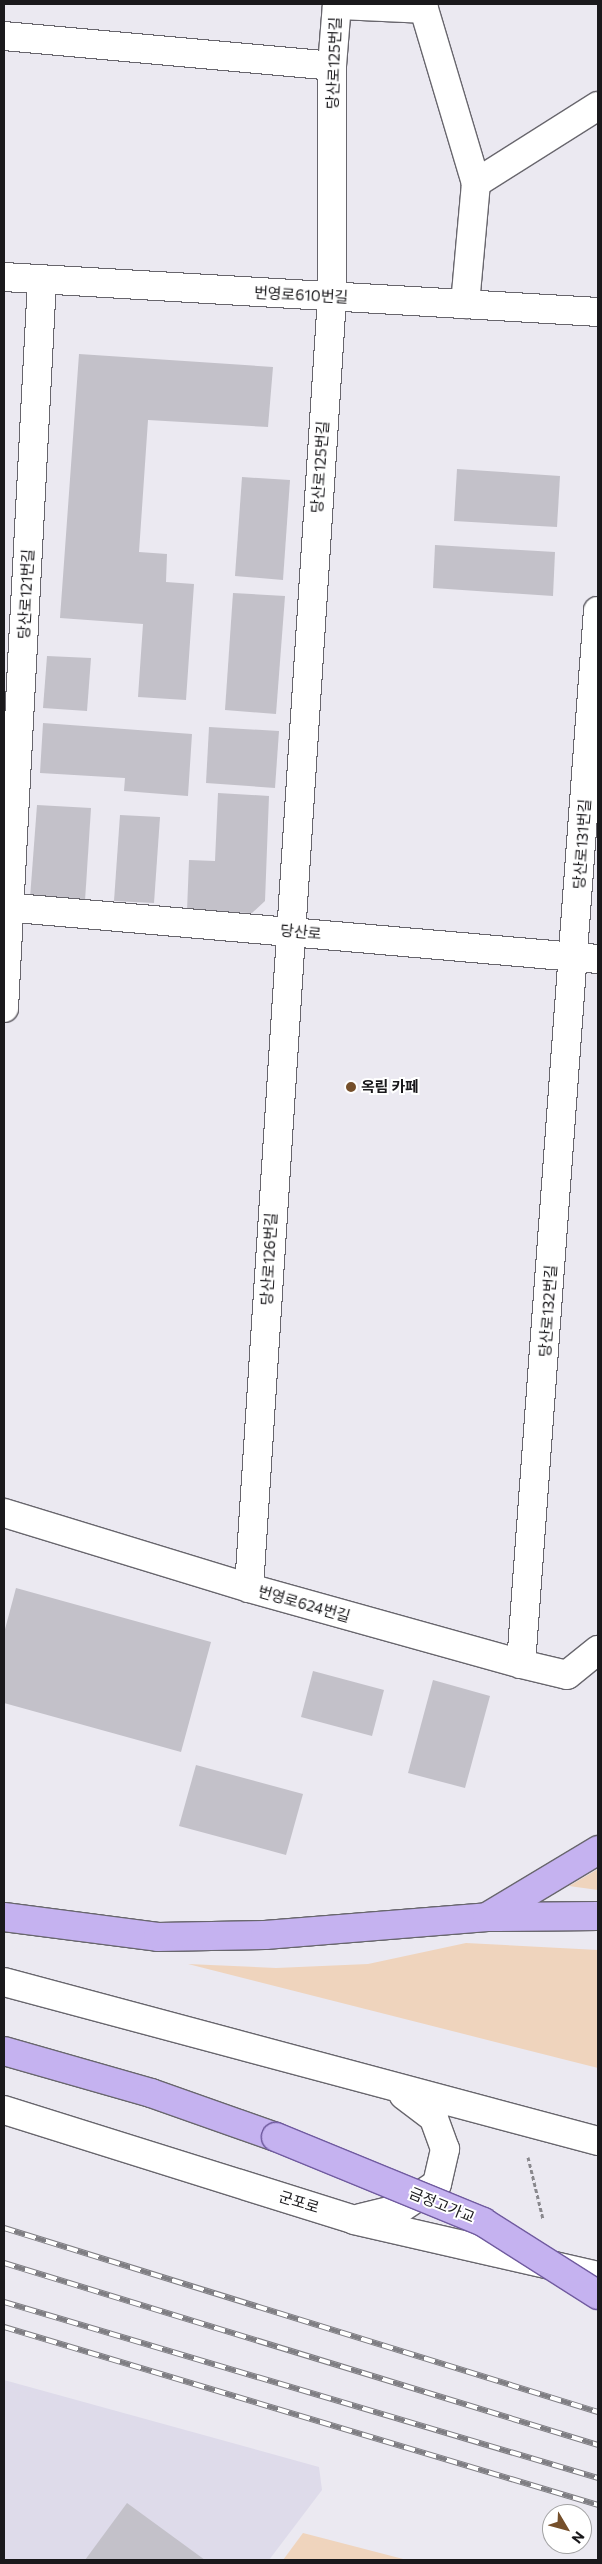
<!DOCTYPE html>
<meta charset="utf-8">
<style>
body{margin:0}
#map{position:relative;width:602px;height:2564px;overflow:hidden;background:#ebe9f1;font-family:Commissioner,"Noto Sans KR",sans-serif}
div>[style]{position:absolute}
.built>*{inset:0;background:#dedbea}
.green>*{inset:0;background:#efd4bd}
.building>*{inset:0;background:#c3c1c9}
.path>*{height:3px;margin-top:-1.5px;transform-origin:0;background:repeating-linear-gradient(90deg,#89888d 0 4px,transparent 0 6.5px)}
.roads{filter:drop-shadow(1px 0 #68666d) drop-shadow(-1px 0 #68666d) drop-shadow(0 1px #68666d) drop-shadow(0 -1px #68666d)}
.minor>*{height:28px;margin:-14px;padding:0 14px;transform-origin:14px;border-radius:14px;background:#fff}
.tertiary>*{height:28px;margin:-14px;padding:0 14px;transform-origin:14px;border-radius:14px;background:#fff}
.primary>*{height:28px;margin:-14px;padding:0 14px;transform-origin:14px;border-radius:14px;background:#c5b2f0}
.rail>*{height:5.5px;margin-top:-2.75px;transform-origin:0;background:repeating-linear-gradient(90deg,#fff 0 11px,#7f7e83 0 22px);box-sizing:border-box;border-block:1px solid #7f7e83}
.bridges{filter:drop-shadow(1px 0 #705b9f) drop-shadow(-1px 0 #705b9f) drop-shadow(0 1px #705b9f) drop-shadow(0 -1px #705b9f)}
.primary-bridge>*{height:28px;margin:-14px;padding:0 14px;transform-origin:14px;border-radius:14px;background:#c5b2f0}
.dots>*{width:14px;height:14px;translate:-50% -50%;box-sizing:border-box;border:2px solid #fff;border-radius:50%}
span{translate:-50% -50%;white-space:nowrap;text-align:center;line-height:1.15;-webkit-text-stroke:4px #fff;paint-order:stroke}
.street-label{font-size:15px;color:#1a191c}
.poi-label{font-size:15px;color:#1a191c;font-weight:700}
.left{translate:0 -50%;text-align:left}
.frame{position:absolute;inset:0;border:5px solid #1a191c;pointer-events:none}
.north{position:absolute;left:542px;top:2504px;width:50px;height:50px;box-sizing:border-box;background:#fff;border:1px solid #a3a3a4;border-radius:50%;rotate:127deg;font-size:14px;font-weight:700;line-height:20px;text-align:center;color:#1a191c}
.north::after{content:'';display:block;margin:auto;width:18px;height:22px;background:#754f2b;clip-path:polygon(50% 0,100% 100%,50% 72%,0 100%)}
</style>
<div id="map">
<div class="built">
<div style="clip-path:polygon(4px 2380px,319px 2467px,322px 2490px,269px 2560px,4px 2560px)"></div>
</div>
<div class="green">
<div style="clip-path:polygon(598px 1869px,598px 1890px,569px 1886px)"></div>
<div style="clip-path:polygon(466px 1943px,598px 1950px,598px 2068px,188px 1964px,276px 1968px,368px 1964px)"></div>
<div style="clip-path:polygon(303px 2533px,407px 2560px,283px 2560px)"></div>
</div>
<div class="building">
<div style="clip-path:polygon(79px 354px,273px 367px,268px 427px,148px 420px,139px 552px,167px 554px,166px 582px,194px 584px,186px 700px,138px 697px,143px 624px,60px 618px)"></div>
<div style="clip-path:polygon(457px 469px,560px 476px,557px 527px,454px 521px)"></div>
<div style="clip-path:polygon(242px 477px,290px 480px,283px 580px,235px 576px)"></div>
<div style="clip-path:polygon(435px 545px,555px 552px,553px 596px,433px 588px)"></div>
<div style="clip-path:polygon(233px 593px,285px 596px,276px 714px,225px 710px)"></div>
<div style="clip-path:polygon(47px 656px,91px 658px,87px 711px,43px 708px)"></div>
<div style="clip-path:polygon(43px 723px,192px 734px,188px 796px,124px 791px,125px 778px,40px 773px)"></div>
<div style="clip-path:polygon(209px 727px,279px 731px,275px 788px,206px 783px)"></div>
<div style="clip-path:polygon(218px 793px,269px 796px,265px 901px,252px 913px,187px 911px,189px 860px,215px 861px)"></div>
<div style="clip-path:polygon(37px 805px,91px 808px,85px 901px,30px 898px)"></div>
<div style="clip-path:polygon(120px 815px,160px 817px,154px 903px,114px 901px)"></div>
<div style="clip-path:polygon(16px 1588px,211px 1642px,181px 1752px,4px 1703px,4px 1633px)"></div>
<div style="clip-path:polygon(313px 1671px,384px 1690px,372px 1736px,301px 1717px)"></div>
<div style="clip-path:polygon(433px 1680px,490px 1696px,465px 1788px,408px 1773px)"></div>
<div style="clip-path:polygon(196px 1765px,303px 1794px,286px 1855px,179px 1826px)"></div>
<div style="clip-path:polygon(127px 2503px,205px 2560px,85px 2560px)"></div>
</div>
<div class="path">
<div style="left:528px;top:2157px;width:64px;rotate:76.4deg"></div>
</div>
<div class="roads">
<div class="minor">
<div style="left:337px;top:5px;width:87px;rotate:2.6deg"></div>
<div style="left:424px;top:9px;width:182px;rotate:73.4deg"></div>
<div style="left:4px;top:36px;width:329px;rotate:5.2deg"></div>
<div style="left:4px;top:277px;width:595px;rotate:3.37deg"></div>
<div style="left:465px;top:304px;width:121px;rotate:-84.8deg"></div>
<div style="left:476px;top:183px;width:144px;rotate:-32.3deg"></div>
<div style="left:4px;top:1008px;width:729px;rotate:-87.01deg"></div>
<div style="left:4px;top:1513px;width:256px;rotate:17deg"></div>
<div style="left:249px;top:1588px;width:282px;rotate:15.6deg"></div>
<div style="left:521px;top:1664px;width:47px;rotate:13.4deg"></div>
<div style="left:567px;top:1675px;width:40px;rotate:-39deg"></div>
<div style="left:249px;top:1588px;width:1295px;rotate:-86.32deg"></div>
<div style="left:332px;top:296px;width:230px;rotate:-90deg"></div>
<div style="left:332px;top:66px;width:62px;rotate:-85.4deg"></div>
<div style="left:521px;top:1664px;width:1056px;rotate:-85.82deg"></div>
</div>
<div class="tertiary">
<div style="left:4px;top:907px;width:596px;rotate:5deg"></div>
<div style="left:4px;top:1982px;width:615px;rotate:14.99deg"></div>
<div style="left:4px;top:2110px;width:367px;rotate:17.4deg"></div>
<div style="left:354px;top:2220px;width:250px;rotate:12.9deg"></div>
<div style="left:360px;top:2218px;width:42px;rotate:-13.7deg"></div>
<div style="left:401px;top:2208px;width:43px;rotate:-33.7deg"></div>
<div style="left:437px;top:2184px;width:36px;rotate:-77deg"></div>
<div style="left:445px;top:2149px;width:33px;rotate:-110deg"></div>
<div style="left:434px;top:2118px;width:38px;rotate:-143deg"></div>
</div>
<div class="primary">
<div style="left:490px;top:1915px;width:126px;rotate:-31deg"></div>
<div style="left:4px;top:1917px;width:155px;rotate:7.4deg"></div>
<div style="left:158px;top:1937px;width:107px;rotate:-1.1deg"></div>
<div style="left:265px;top:1935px;width:223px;rotate:-4.6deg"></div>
<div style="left:487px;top:1917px;width:111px;rotate:-0.5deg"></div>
<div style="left:4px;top:2051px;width:153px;rotate:15.9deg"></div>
<div style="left:151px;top:2093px;width:133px;rotate:19.4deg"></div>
</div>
</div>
<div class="rail">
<div style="left:4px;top:2228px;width:622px;rotate:17.21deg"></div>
<div style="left:4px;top:2263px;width:621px;rotate:17.03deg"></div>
<div style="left:4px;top:2302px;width:620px;rotate:16.5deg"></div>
<div style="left:4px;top:2327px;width:620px;rotate:16.68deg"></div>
</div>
<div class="bridges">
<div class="primary-bridge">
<div style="left:276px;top:2137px;width:224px;rotate:22.3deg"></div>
<div style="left:483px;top:2222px;width:136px;rotate:32.4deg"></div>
</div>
</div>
<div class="dots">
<div style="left:351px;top:1087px;background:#754f2b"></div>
</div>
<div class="street-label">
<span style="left:334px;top:63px;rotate:-88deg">당산로125번길</span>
<span style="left:301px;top:295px;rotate:3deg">번영로610번길</span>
<span style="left:320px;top:467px;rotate:-86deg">당산로125번길</span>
<span style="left:26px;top:594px;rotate:-87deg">당산로121번길</span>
<span style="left:582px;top:844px;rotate:-86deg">당산로131번길</span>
<span style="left:301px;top:932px;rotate:5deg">당산로</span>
<span style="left:269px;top:1259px;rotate:-87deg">당산로126번길</span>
<span style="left:548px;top:1311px;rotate:-86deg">당산로132번길</span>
<span style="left:304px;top:1604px;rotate:16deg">번영로624번길</span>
<span style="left:299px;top:2202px;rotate:17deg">군포로</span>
<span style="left:442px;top:2205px;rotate:22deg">금정고가교</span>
</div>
<div class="poi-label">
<span class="left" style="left:361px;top:1087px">옥림 카페</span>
</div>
<div class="frame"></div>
<div class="north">N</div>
</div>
